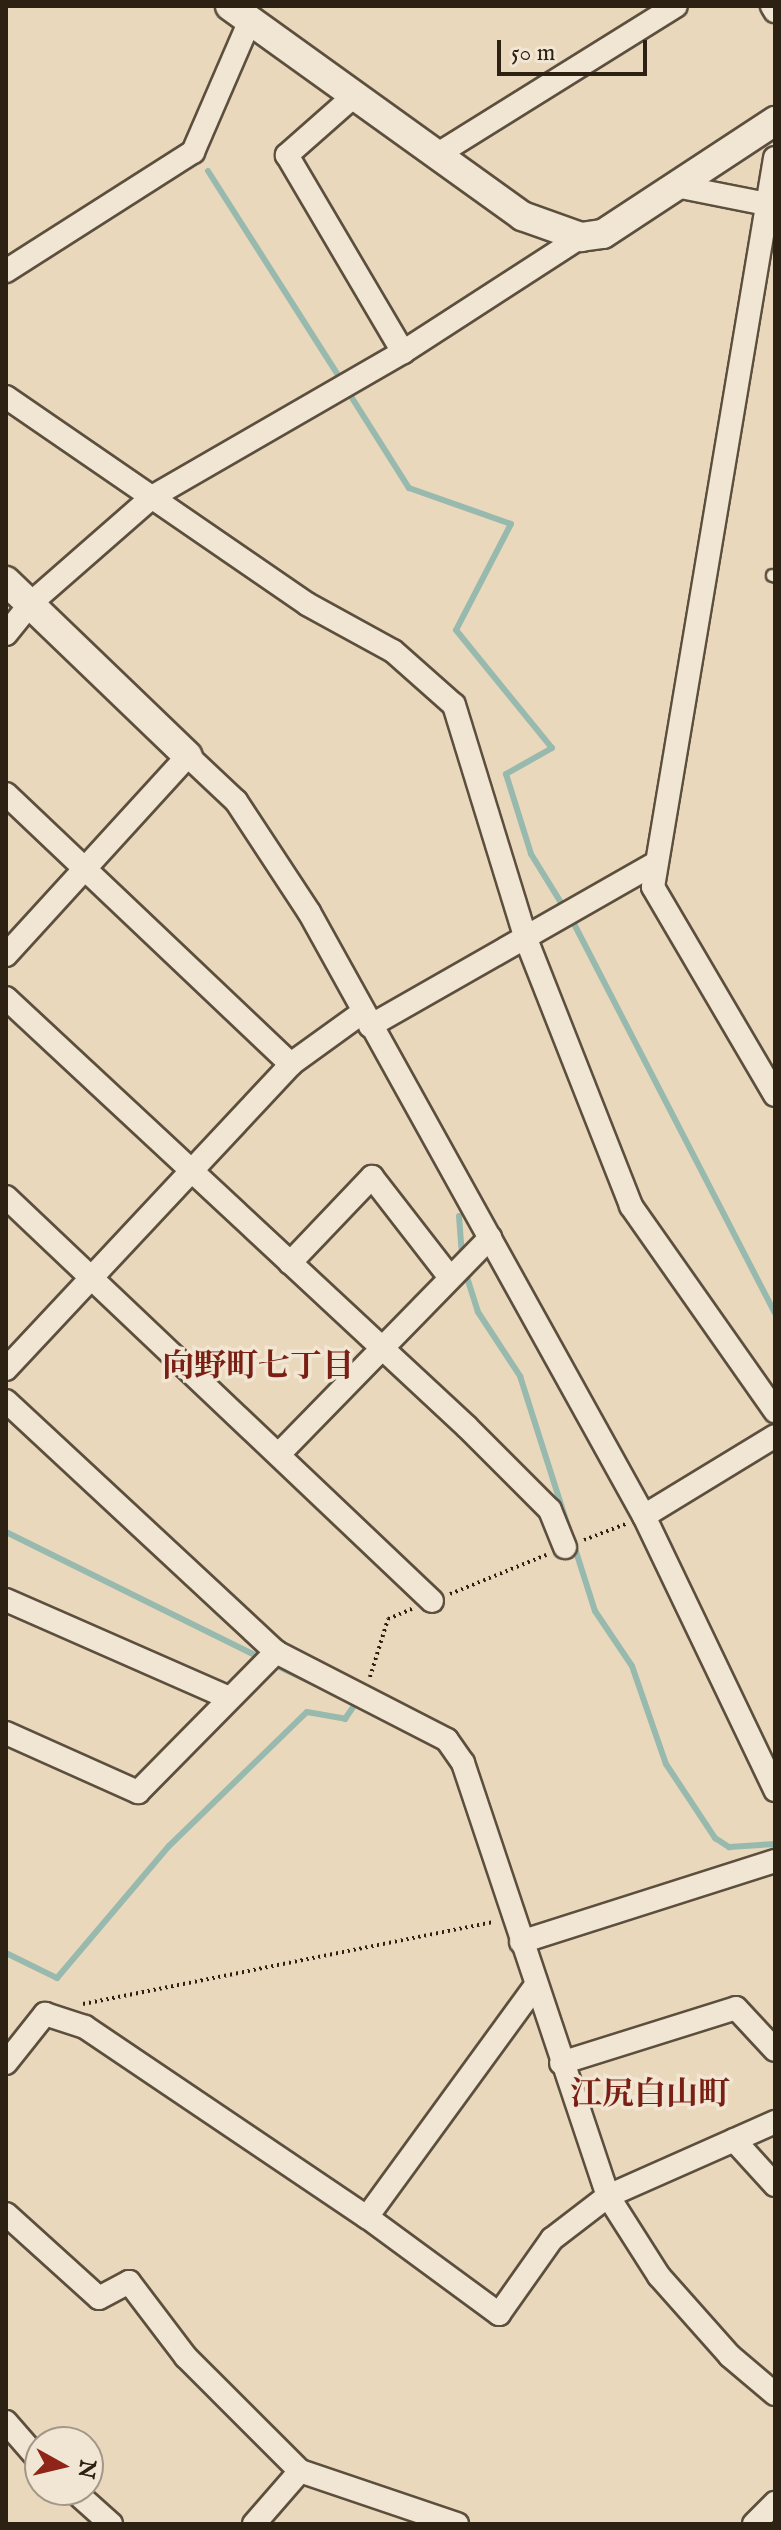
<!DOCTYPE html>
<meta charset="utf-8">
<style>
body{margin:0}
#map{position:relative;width:781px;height:2530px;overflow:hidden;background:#ead8bc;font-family:"IM FELL English","Noto Serif JP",serif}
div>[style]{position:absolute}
.stream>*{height:6px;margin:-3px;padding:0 3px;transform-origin:3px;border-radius:3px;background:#98baae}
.path>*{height:4px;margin-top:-2px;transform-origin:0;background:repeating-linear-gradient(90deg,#2d2114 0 2px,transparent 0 6px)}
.roads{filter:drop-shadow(2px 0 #5c4f3e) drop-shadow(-2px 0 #5c4f3e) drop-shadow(0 2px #5c4f3e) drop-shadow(0 -2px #5c4f3e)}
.service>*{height:11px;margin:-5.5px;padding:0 5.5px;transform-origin:5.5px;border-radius:5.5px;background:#f1e6d3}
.minor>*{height:22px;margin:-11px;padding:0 11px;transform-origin:11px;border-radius:11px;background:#f1e6d3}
.tertiary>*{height:28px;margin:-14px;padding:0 14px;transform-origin:14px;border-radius:14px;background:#f1e6d3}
span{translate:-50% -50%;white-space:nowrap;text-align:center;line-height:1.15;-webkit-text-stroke:7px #f1e6d3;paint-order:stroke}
.neighbourhood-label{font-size:32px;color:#7a1f14;font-weight:700}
.frame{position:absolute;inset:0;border:8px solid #2d2114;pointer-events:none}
.north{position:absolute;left:24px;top:2426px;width:80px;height:80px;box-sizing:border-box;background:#f1e6d3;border:2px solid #a39787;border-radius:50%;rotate:98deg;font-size:22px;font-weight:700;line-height:32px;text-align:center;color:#2d2114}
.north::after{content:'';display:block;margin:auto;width:28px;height:36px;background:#8f2418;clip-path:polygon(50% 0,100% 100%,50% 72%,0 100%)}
.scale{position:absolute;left:497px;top:40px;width:150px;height:36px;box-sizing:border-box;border:4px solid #2d2114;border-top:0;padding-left:10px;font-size:24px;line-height:28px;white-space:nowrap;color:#2d2114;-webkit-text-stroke:6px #f1e6d3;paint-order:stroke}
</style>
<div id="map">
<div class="stream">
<div style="left:208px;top:171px;width:248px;rotate:57.5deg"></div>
<div style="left:347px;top:390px;width:116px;rotate:57.7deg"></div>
<div style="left:409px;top:488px;width:108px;rotate:19.4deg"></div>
<div style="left:511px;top:524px;width:119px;rotate:117.4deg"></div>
<div style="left:456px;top:630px;width:152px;rotate:50.9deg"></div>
<div style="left:552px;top:748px;width:53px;rotate:150.5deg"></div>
<div style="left:506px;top:774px;width:84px;rotate:72.6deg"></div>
<div style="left:531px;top:854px;width:65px;rotate:58.3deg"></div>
<div style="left:571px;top:918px;width:445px;rotate:62.7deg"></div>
<div style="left:459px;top:1216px;width:40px;rotate:85.7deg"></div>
<div style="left:465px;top:1271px;width:43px;rotate:72.4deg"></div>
<div style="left:478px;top:1312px;width:77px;rotate:56.7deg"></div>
<div style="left:520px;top:1376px;width:247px;rotate:72.3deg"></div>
<div style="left:595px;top:1611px;width:66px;rotate:56.1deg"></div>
<div style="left:632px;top:1666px;width:104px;rotate:70.9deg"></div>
<div style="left:666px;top:1764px;width:89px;rotate:56.5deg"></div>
<div style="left:715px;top:1838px;width:17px;rotate:33deg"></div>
<div style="left:729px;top:1847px;width:46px;rotate:-3.7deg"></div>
<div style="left:6px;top:1532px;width:284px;rotate:26.3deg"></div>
<div style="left:271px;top:1663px;width:49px;rotate:25.5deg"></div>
<div style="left:6px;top:1953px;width:57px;rotate:26.1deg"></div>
<div style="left:57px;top:1978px;width:173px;rotate:-49.7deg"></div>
<div style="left:169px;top:1846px;width:192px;rotate:-44.2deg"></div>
<div style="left:307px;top:1712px;width:39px;rotate:10deg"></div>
<div style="left:345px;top:1719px;width:18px;rotate:-56deg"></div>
</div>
<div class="path">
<div style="left:584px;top:1540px;width:47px;rotate:-21.1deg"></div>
<div style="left:450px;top:1594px;width:104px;rotate:-22.1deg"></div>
<div style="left:370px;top:1677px;width:61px;rotate:-72.8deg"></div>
<div style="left:388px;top:1619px;width:26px;rotate:-23deg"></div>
<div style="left:83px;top:2004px;width:419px;rotate:-11.3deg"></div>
</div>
<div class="roads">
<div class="service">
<div style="left:772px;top:575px;width:3px;rotate:18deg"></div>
</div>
<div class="minor">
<div style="left:772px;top:6px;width:6px;rotate:59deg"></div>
<div style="left:355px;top:95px;width:91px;rotate:138.6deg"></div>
<div style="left:287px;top:155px;width:229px;rotate:59.5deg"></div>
<div style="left:438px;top:154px;width:280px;rotate:-31.9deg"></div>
<div style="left:775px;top:158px;width:739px;rotate:99.5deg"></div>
<div style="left:653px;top:887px;width:241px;rotate:59.6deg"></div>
<div style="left:681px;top:187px;width:88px;rotate:11.2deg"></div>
<div style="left:6px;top:271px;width:222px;rotate:-32.5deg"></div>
<div style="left:193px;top:152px;width:144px;rotate:-66.6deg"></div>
<div style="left:6px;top:397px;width:365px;rotate:34.5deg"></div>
<div style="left:307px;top:604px;width:98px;rotate:28.7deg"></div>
<div style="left:393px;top:651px;width:81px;rotate:41.5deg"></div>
<div style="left:454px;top:705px;width:245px;rotate:72.9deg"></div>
<div style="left:526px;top:939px;width:287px;rotate:68.5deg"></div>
<div style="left:631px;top:1206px;width:251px;rotate:54.9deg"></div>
<div style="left:6px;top:634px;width:40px;rotate:-51deg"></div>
<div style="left:31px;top:603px;width:161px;rotate:-41.2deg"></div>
<div style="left:152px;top:497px;width:290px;rotate:-30deg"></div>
<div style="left:403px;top:352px;width:212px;rotate:-32.9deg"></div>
<div style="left:6px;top:794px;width:393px;rotate:43.5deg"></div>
<div style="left:6px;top:955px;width:270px;rotate:-47.6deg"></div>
<div style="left:188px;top:756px;width:66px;rotate:43.2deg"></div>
<div style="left:236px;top:801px;width:133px;rotate:56.7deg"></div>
<div style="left:309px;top:912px;width:691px;rotate:60.99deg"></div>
<div style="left:644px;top:1516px;width:304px;rotate:64.4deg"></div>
<div style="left:6px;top:998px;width:630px;rotate:42.94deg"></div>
<div style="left:467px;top:1427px;width:117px;rotate:45deg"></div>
<div style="left:550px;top:1510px;width:40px;rotate:68deg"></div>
<div style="left:370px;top:1026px;width:329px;rotate:-29.7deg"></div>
<div style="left:6px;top:1197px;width:587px;rotate:43.48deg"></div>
<div style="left:290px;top:1263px;width:119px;rotate:-46.4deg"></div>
<div style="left:372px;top:1177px;width:124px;rotate:52.2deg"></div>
<div style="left:6px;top:1369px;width:417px;rotate:-46.9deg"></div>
<div style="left:291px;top:1064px;width:89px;rotate:-35.8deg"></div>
<div style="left:6px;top:1401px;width:369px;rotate:42.9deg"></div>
<div style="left:276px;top:1652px;width:192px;rotate:27.2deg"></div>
<div style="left:447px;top:1740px;width:28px;rotate:55deg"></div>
<div style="left:463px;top:1763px;width:457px;rotate:71.5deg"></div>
<div style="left:608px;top:2196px;width:95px;rotate:57.5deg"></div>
<div style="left:659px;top:2276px;width:107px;rotate:48.4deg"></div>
<div style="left:730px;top:2356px;width:59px;rotate:40.2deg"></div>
<div style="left:280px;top:1453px;width:301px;rotate:-45.7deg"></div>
<div style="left:644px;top:1516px;width:153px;rotate:-31.4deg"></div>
<div style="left:6px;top:1600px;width:244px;rotate:23.7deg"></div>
<div style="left:6px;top:1733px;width:145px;rotate:24.1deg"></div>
<div style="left:138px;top:1792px;width:197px;rotate:-45.4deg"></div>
<div style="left:521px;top:1942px;width:267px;rotate:-17.7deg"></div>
<div style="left:6px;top:2063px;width:63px;rotate:-51.5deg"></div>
<div style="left:45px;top:2014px;width:42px;rotate:18deg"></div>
<div style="left:85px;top:2027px;width:340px;rotate:34deg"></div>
<div style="left:367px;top:2217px;width:164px;rotate:36.3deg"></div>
<div style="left:499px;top:2314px;width:92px;rotate:-54.8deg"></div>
<div style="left:552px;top:2239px;width:71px;rotate:-37.5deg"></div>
<div style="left:608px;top:2196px;width:183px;rotate:-23.9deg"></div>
<div style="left:561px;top:2063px;width:183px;rotate:-17.4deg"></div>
<div style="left:736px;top:2008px;width:57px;rotate:47.1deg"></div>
<div style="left:734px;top:2140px;width:61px;rotate:47.7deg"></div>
<div style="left:6px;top:2214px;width:125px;rotate:42.1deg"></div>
<div style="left:99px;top:2298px;width:34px;rotate:-28deg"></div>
<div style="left:129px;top:2282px;width:94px;rotate:52.8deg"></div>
<div style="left:186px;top:2357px;width:161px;rotate:45deg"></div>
<div style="left:300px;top:2471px;width:166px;rotate:18.7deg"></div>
<div style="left:367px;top:2217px;width:285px;rotate:-53.9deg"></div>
<div style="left:6px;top:2422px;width:52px;rotate:48.9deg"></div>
<div style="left:73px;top:2490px;width:51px;rotate:41.8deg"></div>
<div style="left:254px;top:2524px;width:70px;rotate:-49deg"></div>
<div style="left:754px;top:2524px;width:30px;rotate:-45deg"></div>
</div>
<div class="tertiary">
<div style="left:230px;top:6px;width:360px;rotate:35.7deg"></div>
<div style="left:522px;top:216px;width:63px;rotate:19.6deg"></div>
<div style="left:581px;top:237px;width:22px;rotate:-8deg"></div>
<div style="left:603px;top:234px;width:206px;rotate:-33.3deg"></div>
<div style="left:6px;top:581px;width:252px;rotate:43.9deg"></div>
</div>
</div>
<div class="neighbourhood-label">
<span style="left:258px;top:1368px">向野町七丁目</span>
<span style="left:650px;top:2096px">江尻白山町</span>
</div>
<div class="frame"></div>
<div class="north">N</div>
<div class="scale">50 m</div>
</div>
